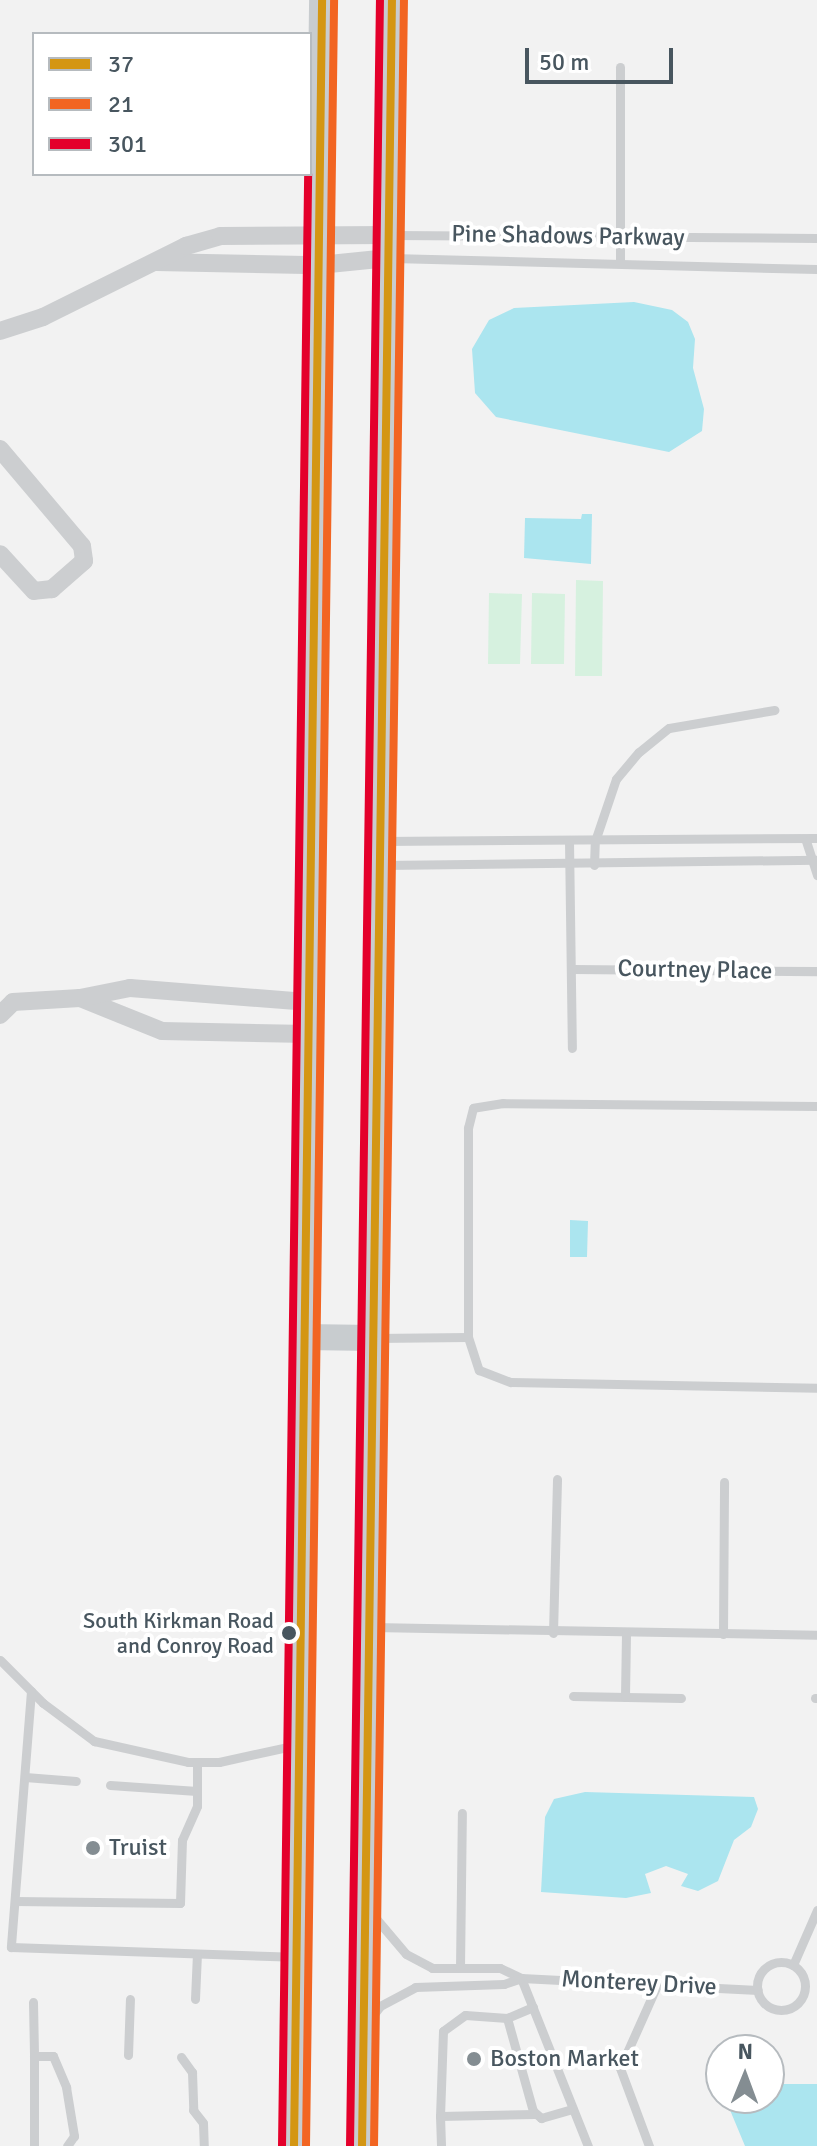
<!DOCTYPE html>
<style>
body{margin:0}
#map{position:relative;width:817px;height:2146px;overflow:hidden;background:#f2f2f2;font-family:Signika,sans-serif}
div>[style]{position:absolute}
.green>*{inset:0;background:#d6f1df}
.water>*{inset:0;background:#abe5ef}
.lane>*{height:9px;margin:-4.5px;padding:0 4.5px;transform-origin:4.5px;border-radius:4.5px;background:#ccced0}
.lane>.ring{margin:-4.5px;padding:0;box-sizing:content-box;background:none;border:9px solid #ccced0;border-radius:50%}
.street>*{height:18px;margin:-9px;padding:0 9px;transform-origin:9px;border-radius:9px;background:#ccced0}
.primary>*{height:26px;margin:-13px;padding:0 13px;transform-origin:13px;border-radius:13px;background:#c8cccf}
.bus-1>*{height:8px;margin:-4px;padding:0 4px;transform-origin:4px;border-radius:4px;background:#d49613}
.bus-2>*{height:8px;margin:-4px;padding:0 4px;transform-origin:4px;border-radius:4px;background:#f26522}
.bus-3>*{height:8px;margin:-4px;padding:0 4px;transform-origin:4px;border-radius:4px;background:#e4002b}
.dots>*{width:22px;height:22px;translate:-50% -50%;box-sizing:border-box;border:4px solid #fff;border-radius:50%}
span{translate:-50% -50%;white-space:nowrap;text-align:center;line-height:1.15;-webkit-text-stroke:8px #fff;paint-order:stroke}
.bus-label{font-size:22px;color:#48565f}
.right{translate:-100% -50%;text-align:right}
.street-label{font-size:24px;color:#48565f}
.poi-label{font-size:24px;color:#48565f}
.left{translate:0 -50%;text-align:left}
.legend{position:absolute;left:32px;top:32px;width:280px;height:144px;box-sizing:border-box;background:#fff;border:2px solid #b6bbbf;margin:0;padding:10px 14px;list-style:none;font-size:24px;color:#48565f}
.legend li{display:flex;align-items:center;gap:16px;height:40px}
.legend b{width:40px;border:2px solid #b6bbbf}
.north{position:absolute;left:705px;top:2034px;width:80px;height:80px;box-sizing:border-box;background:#fff;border:2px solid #b6bbbf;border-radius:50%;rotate:1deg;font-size:22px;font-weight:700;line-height:32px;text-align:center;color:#48565f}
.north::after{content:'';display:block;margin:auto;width:28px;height:36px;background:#848d92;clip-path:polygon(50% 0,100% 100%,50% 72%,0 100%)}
.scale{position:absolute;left:525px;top:48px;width:148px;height:36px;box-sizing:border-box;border:4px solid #48565f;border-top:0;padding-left:10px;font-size:24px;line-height:28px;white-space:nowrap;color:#48565f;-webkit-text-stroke:6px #fff;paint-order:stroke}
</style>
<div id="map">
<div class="green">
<div style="clip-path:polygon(576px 580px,603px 581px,602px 676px,575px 676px)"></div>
<div style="clip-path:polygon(489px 593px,522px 594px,520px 664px,488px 664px)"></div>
<div style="clip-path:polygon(532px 593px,565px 594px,564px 664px,531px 664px)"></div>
</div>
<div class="water">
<div style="clip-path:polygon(634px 302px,672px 310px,688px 322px,695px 339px,693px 368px,704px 409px,702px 431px,669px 452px,496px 417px,475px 393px,472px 349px,489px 320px,514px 308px)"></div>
<div style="clip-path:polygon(582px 514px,592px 514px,591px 564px,524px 558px,525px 518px,581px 519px)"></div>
<div style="clip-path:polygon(570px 1220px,588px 1221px,587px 1257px,570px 1257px)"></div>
<div style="clip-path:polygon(585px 1792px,754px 1797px,758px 1809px,751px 1827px,734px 1840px,718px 1881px,698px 1891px,681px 1886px,688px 1874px,666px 1866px,645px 1874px,651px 1893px,626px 1898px,541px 1892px,545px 1817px,554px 1799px)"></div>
<div style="clip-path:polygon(769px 2084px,817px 2084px,817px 2146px,745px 2146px,725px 2098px,769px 2098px)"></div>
</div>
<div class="lane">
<div style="left:620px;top:67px;width:194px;rotate:90deg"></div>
<div style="left:392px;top:235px;width:425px;rotate:0.4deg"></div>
<div style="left:392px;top:258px;width:425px;rotate:1.5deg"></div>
<div style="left:381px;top:841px;width:436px;rotate:-0.4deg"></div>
<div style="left:569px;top:841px;width:207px;rotate:89.2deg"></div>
<div style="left:806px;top:841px;width:36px;rotate:72deg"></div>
<div style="left:383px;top:865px;width:434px;rotate:-0.7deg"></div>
<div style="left:594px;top:865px;width:24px;rotate:-88deg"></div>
<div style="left:595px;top:841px;width:65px;rotate:-71.3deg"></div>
<div style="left:616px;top:779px;width:35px;rotate:-50deg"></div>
<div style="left:639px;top:752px;width:38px;rotate:-39deg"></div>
<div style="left:669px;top:728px;width:107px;rotate:-9.7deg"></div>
<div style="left:573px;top:969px;width:244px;rotate:0.5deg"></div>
<div style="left:817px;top:1106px;width:314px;rotate:-179.5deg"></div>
<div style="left:503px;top:1103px;width:30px;rotate:171deg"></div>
<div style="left:473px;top:1108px;width:21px;rotate:104deg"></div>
<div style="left:468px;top:1128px;width:209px;rotate:90deg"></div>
<div style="left:468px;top:1337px;width:35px;rotate:72deg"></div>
<div style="left:479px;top:1370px;width:34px;rotate:21deg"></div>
<div style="left:511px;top:1382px;width:306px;rotate:1.1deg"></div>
<div style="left:375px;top:1338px;width:93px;rotate:-0.6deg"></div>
<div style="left:372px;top:1627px;width:445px;rotate:1deg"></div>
<div style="left:553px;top:1633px;width:154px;rotate:-88.5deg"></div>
<div style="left:723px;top:1634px;width:152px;rotate:-89.6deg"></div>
<div style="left:0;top:1660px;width:61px;rotate:45deg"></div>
<div style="left:43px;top:1703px;width:64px;rotate:36.7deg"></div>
<div style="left:94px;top:1741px;width:96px;rotate:12.6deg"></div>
<div style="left:188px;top:1762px;width:31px"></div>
<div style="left:219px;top:1762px;width:79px;rotate:-12.4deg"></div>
<div style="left:31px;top:1691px;width:257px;rotate:94.5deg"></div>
<div style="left:11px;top:1947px;width:282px;rotate:2deg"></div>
<div style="left:573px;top:1696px;width:108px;rotate:1.1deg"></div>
<div style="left:625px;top:1697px;width:64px;rotate:-89.1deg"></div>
<div style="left:815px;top:1698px;width:2px"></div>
<div style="left:25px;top:1777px;width:51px;rotate:4.5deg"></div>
<div style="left:110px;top:1785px;width:87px;rotate:3.9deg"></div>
<div style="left:15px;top:1901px;width:165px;rotate:0.7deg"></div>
<div style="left:180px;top:1903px;width:63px;rotate:-88.2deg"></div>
<div style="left:182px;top:1840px;width:37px;rotate:-66deg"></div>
<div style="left:197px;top:1806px;width:44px;rotate:-90deg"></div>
<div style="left:373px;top:1915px;width:51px;rotate:49.8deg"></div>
<div style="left:406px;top:1954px;width:30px;rotate:28deg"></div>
<div style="left:432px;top:1968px;width:68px"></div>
<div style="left:500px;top:1968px;width:23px;rotate:25deg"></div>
<div style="left:521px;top:1978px;width:237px;rotate:2.9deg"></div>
<div class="ring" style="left:757px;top:1962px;width:39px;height:39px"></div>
<div style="left:793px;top:1965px;width:60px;rotate:-66.4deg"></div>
<div style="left:460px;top:1968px;width:155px;rotate:-89.3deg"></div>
<div style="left:521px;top:1978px;width:181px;rotate:68.3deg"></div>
<div style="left:195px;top:1999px;width:45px;rotate:-87.5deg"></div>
<div style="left:33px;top:2002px;width:54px;rotate:88.9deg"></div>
<div style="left:533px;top:2007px;width:28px;rotate:157deg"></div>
<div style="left:507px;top:2018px;width:97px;rotate:74.4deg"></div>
<div style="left:533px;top:2111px;width:11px;rotate:41deg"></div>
<div style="left:541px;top:2118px;width:33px;rotate:-16deg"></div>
<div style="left:507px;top:2018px;width:42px;rotate:-175.9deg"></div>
<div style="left:465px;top:2015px;width:27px;rotate:144deg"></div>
<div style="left:443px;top:2031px;width:85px;rotate:92deg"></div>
<div style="left:440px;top:2116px;width:94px;rotate:-1.2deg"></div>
<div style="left:370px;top:2019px;width:16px;rotate:-52deg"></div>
<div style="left:380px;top:2006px;width:40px;rotate:-28deg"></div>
<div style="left:415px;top:1987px;width:89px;rotate:-1.9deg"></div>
<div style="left:504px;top:1984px;width:18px;rotate:-19deg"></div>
<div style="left:128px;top:2055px;width:56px;rotate:-88deg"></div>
<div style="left:181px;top:2057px;width:19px;rotate:54deg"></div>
<div style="left:192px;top:2072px;width:38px;rotate:88deg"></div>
<div style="left:193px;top:2110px;width:16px;rotate:52deg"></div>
<div style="left:203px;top:2123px;width:23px;rotate:88deg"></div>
<div style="left:440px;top:2116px;width:30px;rotate:88deg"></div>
<div style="left:34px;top:2146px;width:90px;rotate:-90deg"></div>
<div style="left:34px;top:2056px;width:19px"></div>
<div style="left:53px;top:2056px;width:34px;rotate:67deg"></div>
<div style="left:66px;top:2087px;width:50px;rotate:80.7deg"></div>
<div style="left:74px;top:2136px;width:12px;rotate:125deg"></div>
<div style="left:649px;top:2146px;width:83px;rotate:-110.4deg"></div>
<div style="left:620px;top:2068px;width:95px;rotate:-65.9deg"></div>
</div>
<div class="street">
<div style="left:156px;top:262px;width:163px;rotate:1.1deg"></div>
<div style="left:319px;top:265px;width:70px;rotate:-5.7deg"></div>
<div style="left:0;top:331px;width:45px;rotate:-18deg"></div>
<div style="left:43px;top:317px;width:160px;rotate:-26.4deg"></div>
<div style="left:186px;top:246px;width:35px;rotate:-16deg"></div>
<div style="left:220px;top:236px;width:169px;rotate:-0.3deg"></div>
<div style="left:0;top:449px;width:127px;rotate:49.8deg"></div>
<div style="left:82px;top:546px;width:15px;rotate:82deg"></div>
<div style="left:84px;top:561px;width:43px;rotate:138.8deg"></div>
<div style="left:52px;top:589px;width:18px;rotate:174deg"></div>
<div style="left:34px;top:591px;width:50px;rotate:-132.6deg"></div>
<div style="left:80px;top:998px;width:88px;rotate:21.9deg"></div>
<div style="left:162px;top:1031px;width:147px;rotate:1.2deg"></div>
<div style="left:0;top:1015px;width:18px;rotate:-45deg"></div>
<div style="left:13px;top:1002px;width:67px;rotate:-3.4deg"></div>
<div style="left:80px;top:998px;width:51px;rotate:-11.3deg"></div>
<div style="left:130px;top:988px;width:180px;rotate:4.5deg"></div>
</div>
<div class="primary">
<div style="left:304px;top:1337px;width:69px;rotate:0.8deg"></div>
<div style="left:294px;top:2146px;width:2146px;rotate:-89.25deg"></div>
<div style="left:362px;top:2146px;width:2146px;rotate:-89.2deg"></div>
</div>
<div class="bus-1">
<div style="left:294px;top:2146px;width:2146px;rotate:-89.25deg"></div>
<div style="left:362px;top:2146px;width:2146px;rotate:-89.2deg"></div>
</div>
<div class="bus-2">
<div style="left:306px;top:2146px;width:2146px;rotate:-89.25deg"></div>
<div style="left:374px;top:2146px;width:2146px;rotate:-89.2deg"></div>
</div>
<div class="bus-3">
<div style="left:282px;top:2146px;width:1972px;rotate:-89.24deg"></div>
<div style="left:350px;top:2146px;width:2146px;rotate:-89.2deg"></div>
</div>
<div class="dots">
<div style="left:289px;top:1633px;background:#48565f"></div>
<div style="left:93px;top:1848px;background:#848d92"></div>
<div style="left:474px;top:2059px;background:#848d92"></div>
</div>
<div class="bus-label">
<span class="right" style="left:274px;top:1633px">South Kirkman Road<br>and Conroy Road</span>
</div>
<div class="street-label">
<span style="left:568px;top:236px;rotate:1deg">Pine Shadows Parkway</span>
<span style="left:695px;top:970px;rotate:1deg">Courtney Place</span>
<span style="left:639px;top:1983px;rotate:3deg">Monterey Drive</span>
</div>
<div class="poi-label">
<span class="left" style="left:109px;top:1848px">Truist</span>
<span class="left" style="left:490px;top:2059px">Boston Market</span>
</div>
<ul class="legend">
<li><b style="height:10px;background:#d49613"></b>37</li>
<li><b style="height:10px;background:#f26522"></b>21</li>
<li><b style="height:10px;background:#e4002b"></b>301</li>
</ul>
<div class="north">N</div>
<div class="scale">50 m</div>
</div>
